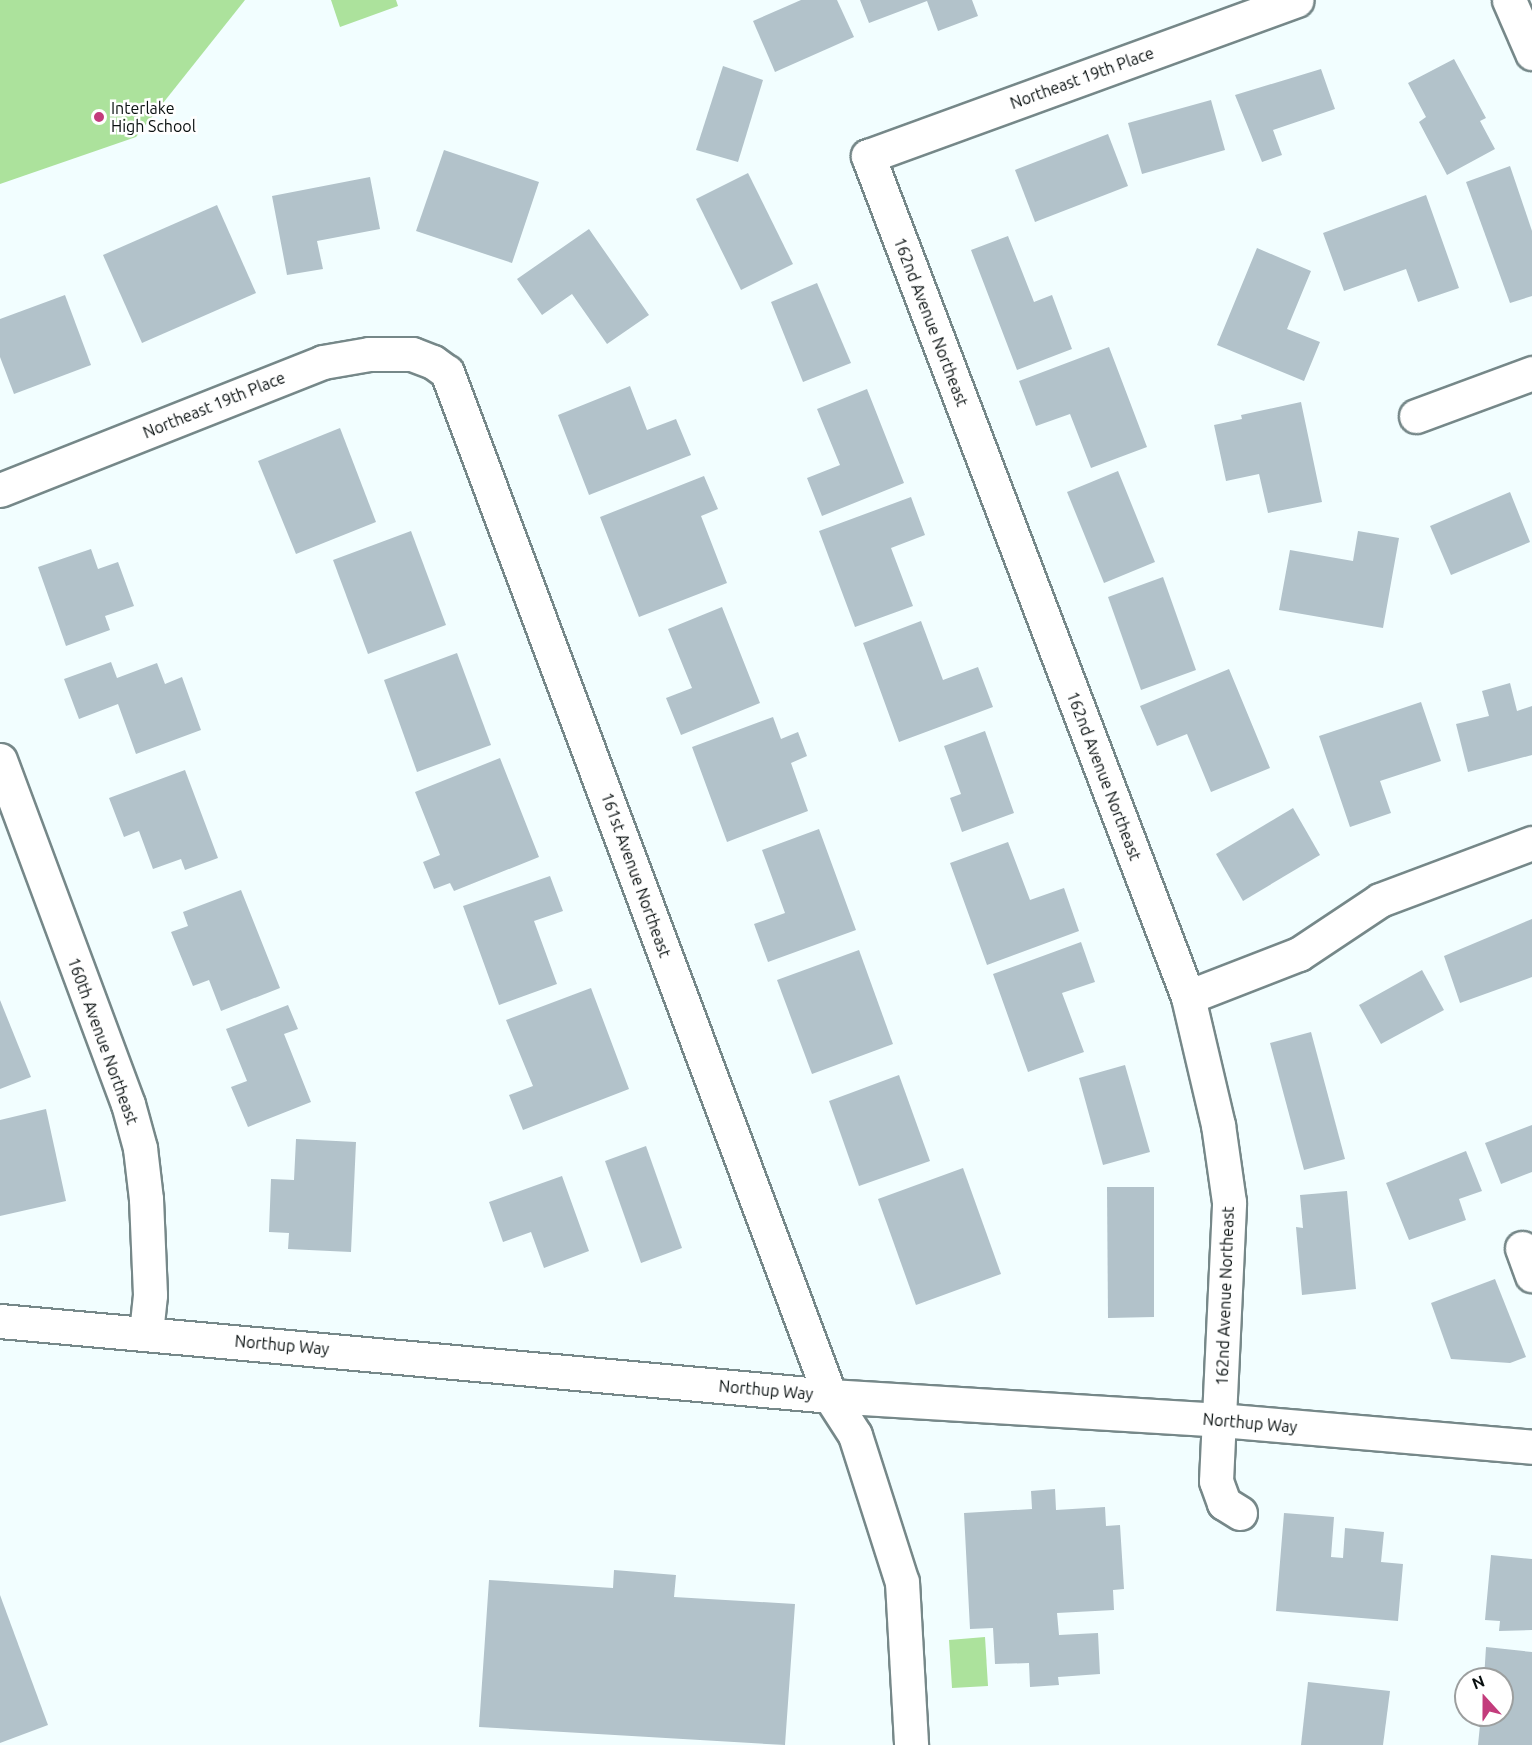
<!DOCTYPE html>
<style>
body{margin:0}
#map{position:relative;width:1532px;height:1745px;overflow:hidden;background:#f2feff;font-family:Ubuntu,sans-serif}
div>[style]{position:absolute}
.green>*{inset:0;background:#ace29c}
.building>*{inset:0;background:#b2c2ca}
.roads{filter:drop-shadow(2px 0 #768889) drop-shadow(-2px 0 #768889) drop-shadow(0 2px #768889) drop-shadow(0 -2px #768889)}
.minor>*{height:33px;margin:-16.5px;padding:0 16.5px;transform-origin:16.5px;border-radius:16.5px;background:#fff}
.dots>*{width:16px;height:16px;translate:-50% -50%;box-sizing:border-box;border:3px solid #fff;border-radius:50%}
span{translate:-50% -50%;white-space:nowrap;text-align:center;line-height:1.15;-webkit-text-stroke:5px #fff;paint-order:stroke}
.street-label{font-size:16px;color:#080f0f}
.poi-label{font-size:16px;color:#080f0f}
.left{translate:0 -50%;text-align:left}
.north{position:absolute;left:1454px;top:1667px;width:60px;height:60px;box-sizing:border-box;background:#fff;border:2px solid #9c9f9f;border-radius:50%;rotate:339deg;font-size:16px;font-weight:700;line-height:24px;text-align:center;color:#080f0f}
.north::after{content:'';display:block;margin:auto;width:21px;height:27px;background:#c33c7c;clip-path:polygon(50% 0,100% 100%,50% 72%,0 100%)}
</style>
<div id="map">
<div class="green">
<div style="clip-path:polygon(0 0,245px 0,136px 137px,0 184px)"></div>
<div style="clip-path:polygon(331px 0,396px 0,398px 6px,340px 27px)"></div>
<div style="clip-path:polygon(985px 1637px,988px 1686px,952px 1688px,949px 1640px)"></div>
</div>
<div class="building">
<div style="clip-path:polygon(801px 0,837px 0,854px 37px,775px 72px,753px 21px)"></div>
<div style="clip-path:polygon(860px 0,972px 0,978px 16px,938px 31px,927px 1px,869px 23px)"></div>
<div style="clip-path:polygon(1454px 59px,1486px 118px,1480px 121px,1495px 149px,1447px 175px,1419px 122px,1426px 117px,1408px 83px)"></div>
<div style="clip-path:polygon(723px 66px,763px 80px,738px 162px,696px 150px)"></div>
<div style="clip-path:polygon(1321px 69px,1335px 109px,1273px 130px,1282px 155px,1262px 162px,1235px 95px)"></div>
<div style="clip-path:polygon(1211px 100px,1225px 150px,1142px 174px,1128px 123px)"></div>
<div style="clip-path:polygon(1108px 134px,1128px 186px,1035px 222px,1015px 170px)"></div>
<div style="clip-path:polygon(444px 150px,539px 182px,512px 263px,416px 231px)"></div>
<div style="clip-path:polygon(1510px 166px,1532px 231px,1532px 296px,1510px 303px,1466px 182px)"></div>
<div style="clip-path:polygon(748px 173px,793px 264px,741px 290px,696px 199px)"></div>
<div style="clip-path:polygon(370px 177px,380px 229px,317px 241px,323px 269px,287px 275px,272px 196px)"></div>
<div style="clip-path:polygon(1426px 195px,1459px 288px,1418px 302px,1406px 269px,1344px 291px,1323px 233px)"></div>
<div style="clip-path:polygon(217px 205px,256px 293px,142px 343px,103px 255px)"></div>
<div style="clip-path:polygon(589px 229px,649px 315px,607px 344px,572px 294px,542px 315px,517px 279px)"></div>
<div style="clip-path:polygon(1008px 236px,1034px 302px,1052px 295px,1072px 349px,1017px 370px,971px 250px)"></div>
<div style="clip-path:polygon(1257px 248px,1311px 271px,1287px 329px,1320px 342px,1304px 381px,1217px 345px)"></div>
<div style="clip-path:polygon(817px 283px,851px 363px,803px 382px,771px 302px)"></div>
<div style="clip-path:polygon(65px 295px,91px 365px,14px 394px,0 357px,0 319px)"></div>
<div style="clip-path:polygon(1109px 347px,1147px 447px,1091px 468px,1070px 414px,1036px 426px,1019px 381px)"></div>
<div style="clip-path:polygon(630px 386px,647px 430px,676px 419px,691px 455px,589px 495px,558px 415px)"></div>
<div style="clip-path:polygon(867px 389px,904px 483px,822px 516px,807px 478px,840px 465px,817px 409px)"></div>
<div style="clip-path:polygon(1301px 402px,1322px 502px,1268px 513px,1259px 474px,1226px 481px,1214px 425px,1242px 419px,1241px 415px)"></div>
<div style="clip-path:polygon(340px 428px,376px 522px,296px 554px,258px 461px)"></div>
<div style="clip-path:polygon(1118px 471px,1155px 562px,1104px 583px,1067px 492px)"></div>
<div style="clip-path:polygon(704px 476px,718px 509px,701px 516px,727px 583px,639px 617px,600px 517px)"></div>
<div style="clip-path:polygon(1510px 492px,1530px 542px,1451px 575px,1430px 526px)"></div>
<div style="clip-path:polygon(911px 497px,925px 535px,891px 548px,913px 606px,855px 627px,819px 531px)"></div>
<div style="clip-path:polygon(411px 531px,446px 625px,368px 654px,333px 560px)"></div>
<div style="clip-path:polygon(1358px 531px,1399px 538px,1383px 628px,1279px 610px,1290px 550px,1353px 561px)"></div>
<div style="clip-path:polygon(91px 549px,98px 569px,118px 562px,134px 606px,105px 616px,110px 630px,66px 646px,38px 567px)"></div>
<div style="clip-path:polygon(1163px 577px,1196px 670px,1141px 690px,1108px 597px)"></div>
<div style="clip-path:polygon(722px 607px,760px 703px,681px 735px,666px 698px,692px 688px,668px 629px)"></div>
<div style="clip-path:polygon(921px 621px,943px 680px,978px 667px,993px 707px,899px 742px,863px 643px)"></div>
<div style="clip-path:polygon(457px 653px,491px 745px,417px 772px,384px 680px)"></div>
<div style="clip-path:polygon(111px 662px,117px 678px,157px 663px,165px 684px,182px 677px,201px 730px,136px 754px,118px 704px,79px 719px,64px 679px)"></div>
<div style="clip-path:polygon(1229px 669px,1270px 768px,1211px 792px,1187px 734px,1157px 746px,1140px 706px)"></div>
<div style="clip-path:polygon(1510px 683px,1517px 711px,1532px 706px,1532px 755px,1468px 772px,1456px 724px,1489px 716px,1482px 691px)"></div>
<div style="clip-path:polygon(1421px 702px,1441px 761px,1380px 781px,1391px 813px,1350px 827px,1319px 736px)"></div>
<div style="clip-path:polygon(773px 717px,781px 739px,798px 732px,807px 756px,791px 763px,808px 811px,727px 842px,692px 747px)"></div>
<div style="clip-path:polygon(985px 731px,1014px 813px,962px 832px,950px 798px,961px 794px,944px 746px)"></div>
<div style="clip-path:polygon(500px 758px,539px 857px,454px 891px,450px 883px,434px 889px,423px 862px,440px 855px,415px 792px)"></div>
<div style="clip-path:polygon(185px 770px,218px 858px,185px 870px,181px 859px,153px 869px,139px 831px,124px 837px,109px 798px)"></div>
<div style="clip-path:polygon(1293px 808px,1320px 855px,1243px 901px,1216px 854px)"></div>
<div style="clip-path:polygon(819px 829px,856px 930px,768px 962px,754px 924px,785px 913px,762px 850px)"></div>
<div style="clip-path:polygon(1008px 842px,1030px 900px,1064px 888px,1079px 931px,987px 965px,950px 863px)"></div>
<div style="clip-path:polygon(550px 876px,563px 911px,534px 921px,557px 984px,499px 1005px,463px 906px)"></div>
<div style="clip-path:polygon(241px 890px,280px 988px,221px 1011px,209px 980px,193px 986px,171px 932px,188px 926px,183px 912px)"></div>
<div style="clip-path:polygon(1532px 919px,1532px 977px,1460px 1003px,1444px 956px)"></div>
<div style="clip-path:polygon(1081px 942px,1095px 982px,1062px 993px,1084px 1052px,1028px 1072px,993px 974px)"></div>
<div style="clip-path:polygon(859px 950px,893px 1044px,812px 1074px,777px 980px)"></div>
<div style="clip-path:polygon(1422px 970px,1444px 1010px,1381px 1044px,1359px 1005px)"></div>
<div style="clip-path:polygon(591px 988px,629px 1089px,523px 1130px,509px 1095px,533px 1086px,506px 1020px)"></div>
<div style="clip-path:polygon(0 1000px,31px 1077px,0 1089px)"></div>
<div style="clip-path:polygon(288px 1005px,298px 1029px,284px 1034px,311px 1102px,248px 1127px,231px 1087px,247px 1081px,226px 1029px)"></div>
<div style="clip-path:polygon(1311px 1032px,1345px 1159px,1304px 1170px,1270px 1043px)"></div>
<div style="clip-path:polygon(1125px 1065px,1150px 1152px,1103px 1165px,1079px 1078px)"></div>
<div style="clip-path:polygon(899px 1075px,930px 1161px,859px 1186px,829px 1101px)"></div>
<div style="clip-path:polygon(46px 1109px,66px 1201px,0 1216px,0 1120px)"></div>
<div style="clip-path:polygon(1532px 1125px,1532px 1172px,1501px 1184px,1485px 1143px)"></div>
<div style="clip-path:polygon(296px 1139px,356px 1142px,351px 1252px,288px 1249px,289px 1233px,269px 1232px,271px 1179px,294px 1180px)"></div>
<div style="clip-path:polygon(646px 1146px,682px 1248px,641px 1263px,605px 1161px)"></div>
<div style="clip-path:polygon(1466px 1151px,1482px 1191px,1459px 1199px,1466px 1220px,1409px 1240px,1386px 1183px)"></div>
<div style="clip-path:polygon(963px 1168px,1001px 1274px,916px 1305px,878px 1199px)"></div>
<div style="clip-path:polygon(562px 1176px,589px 1251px,544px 1268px,531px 1232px,503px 1242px,489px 1202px)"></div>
<div style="clip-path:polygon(1107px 1187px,1154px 1187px,1154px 1317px,1108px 1318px)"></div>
<div style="clip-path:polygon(1347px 1191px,1356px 1289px,1302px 1295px,1296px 1227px,1303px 1228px,1300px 1195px)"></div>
<div style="clip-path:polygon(1495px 1279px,1526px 1357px,1510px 1363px,1451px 1359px,1431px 1303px)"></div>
<div style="clip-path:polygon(1055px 1489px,1056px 1510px,1105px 1507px,1106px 1526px,1120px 1525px,1124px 1589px,1113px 1590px,1114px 1610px,1057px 1613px,1059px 1635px,1098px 1633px,1100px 1674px,1058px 1677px,1059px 1685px,1030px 1687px,1029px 1663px,995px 1664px,993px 1628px,970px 1629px,964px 1513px,1032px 1509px,1031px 1491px)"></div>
<div style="clip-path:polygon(1284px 1513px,1334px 1517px,1331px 1557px,1343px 1558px,1345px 1528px,1384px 1532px,1381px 1562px,1403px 1564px,1398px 1621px,1276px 1611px)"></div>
<div style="clip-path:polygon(1491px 1555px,1532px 1559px,1532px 1630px,1499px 1631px,1500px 1621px,1485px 1620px)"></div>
<div style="clip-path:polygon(614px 1570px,676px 1575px,674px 1597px,795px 1604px,785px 1745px,479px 1727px,489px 1580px,613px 1588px)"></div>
<div style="clip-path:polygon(0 1595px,48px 1725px,0 1743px)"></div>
<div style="clip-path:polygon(1486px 1647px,1532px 1652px,1532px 1745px,1478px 1745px,1481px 1715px,1502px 1715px,1502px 1679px,1484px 1679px)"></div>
<div style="clip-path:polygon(1308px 1682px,1390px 1691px,1383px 1745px,1301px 1745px)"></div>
</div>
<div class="roads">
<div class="minor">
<div style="left:1509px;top:0;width:58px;rotate:66.5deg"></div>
<div style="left:1416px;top:416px;width:124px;rotate:-20.3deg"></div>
<div style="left:0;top:490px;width:347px;rotate:-21.6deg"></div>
<div style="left:323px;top:362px;width:47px;rotate:-9.9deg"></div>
<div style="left:369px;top:354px;width:43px"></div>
<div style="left:412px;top:354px;width:22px;rotate:21deg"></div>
<div style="left:433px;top:362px;width:17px;rotate:36deg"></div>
<div style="left:447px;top:372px;width:1093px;rotate:69.49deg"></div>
<div style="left:830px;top:1396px;width:46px;rotate:57.3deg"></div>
<div style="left:855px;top:1435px;width:154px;rotate:72.3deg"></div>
<div style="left:902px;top:1582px;width:163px;rotate:86.8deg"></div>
<div style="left:0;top:760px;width:367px;rotate:69.6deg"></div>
<div style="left:128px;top:1104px;width:46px;rotate:74.7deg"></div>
<div style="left:140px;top:1148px;width:51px;rotate:83.3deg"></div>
<div style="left:146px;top:1199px;width:96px;rotate:87.6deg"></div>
<div style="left:150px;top:1295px;width:38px;rotate:96deg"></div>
<div style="left:1188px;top:997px;width:119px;rotate:-21.2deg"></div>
<div style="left:1299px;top:954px;width:97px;rotate:-33.7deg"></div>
<div style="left:1380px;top:900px;width:162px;rotate:-20.6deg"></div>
<div style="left:1522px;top:1248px;width:29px;rotate:70deg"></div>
<div style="left:0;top:1321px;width:833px;rotate:5.16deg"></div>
<div style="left:830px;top:1396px;width:391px;rotate:3.5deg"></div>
<div style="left:1220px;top:1420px;width:313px;rotate:4.9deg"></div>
<div style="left:1240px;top:1513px;width:19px;rotate:-148deg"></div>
<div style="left:1224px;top:1503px;width:23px;rotate:-110deg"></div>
<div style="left:1216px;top:1481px;width:279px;rotate:-87.3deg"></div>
<div style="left:1229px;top:1202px;width:78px;rotate:-98.1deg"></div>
<div style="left:1218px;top:1125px;width:131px;rotate:-103.2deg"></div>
<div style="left:1188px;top:997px;width:900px;rotate:-110.83deg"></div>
<div style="left:868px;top:156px;width:456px;rotate:-20deg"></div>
</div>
</div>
<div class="dots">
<div style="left:99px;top:117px;background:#c33c7c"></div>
</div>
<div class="street-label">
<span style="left:1082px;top:78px;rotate:-20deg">Northeast 19th Place</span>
<span style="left:931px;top:322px;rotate:69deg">162nd Avenue Northeast</span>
<span style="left:214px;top:405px;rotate:-22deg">Northeast 19th Place</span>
<span style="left:1104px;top:776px;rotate:69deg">162nd Avenue Northeast</span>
<span style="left:636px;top:875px;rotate:70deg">161st Avenue Northeast</span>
<span style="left:103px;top:1041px;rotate:70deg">160th Avenue Northeast</span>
<span style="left:1225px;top:1296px;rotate:-88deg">162nd Avenue Northeast</span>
<span style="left:282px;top:1345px;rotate:5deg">Northup Way</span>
<span style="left:766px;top:1390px;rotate:5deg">Northup Way</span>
<span style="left:1250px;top:1423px;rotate:5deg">Northup Way</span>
</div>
<div class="poi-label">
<span class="left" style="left:111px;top:117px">Interlake<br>High School</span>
</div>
<div class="north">N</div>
</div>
